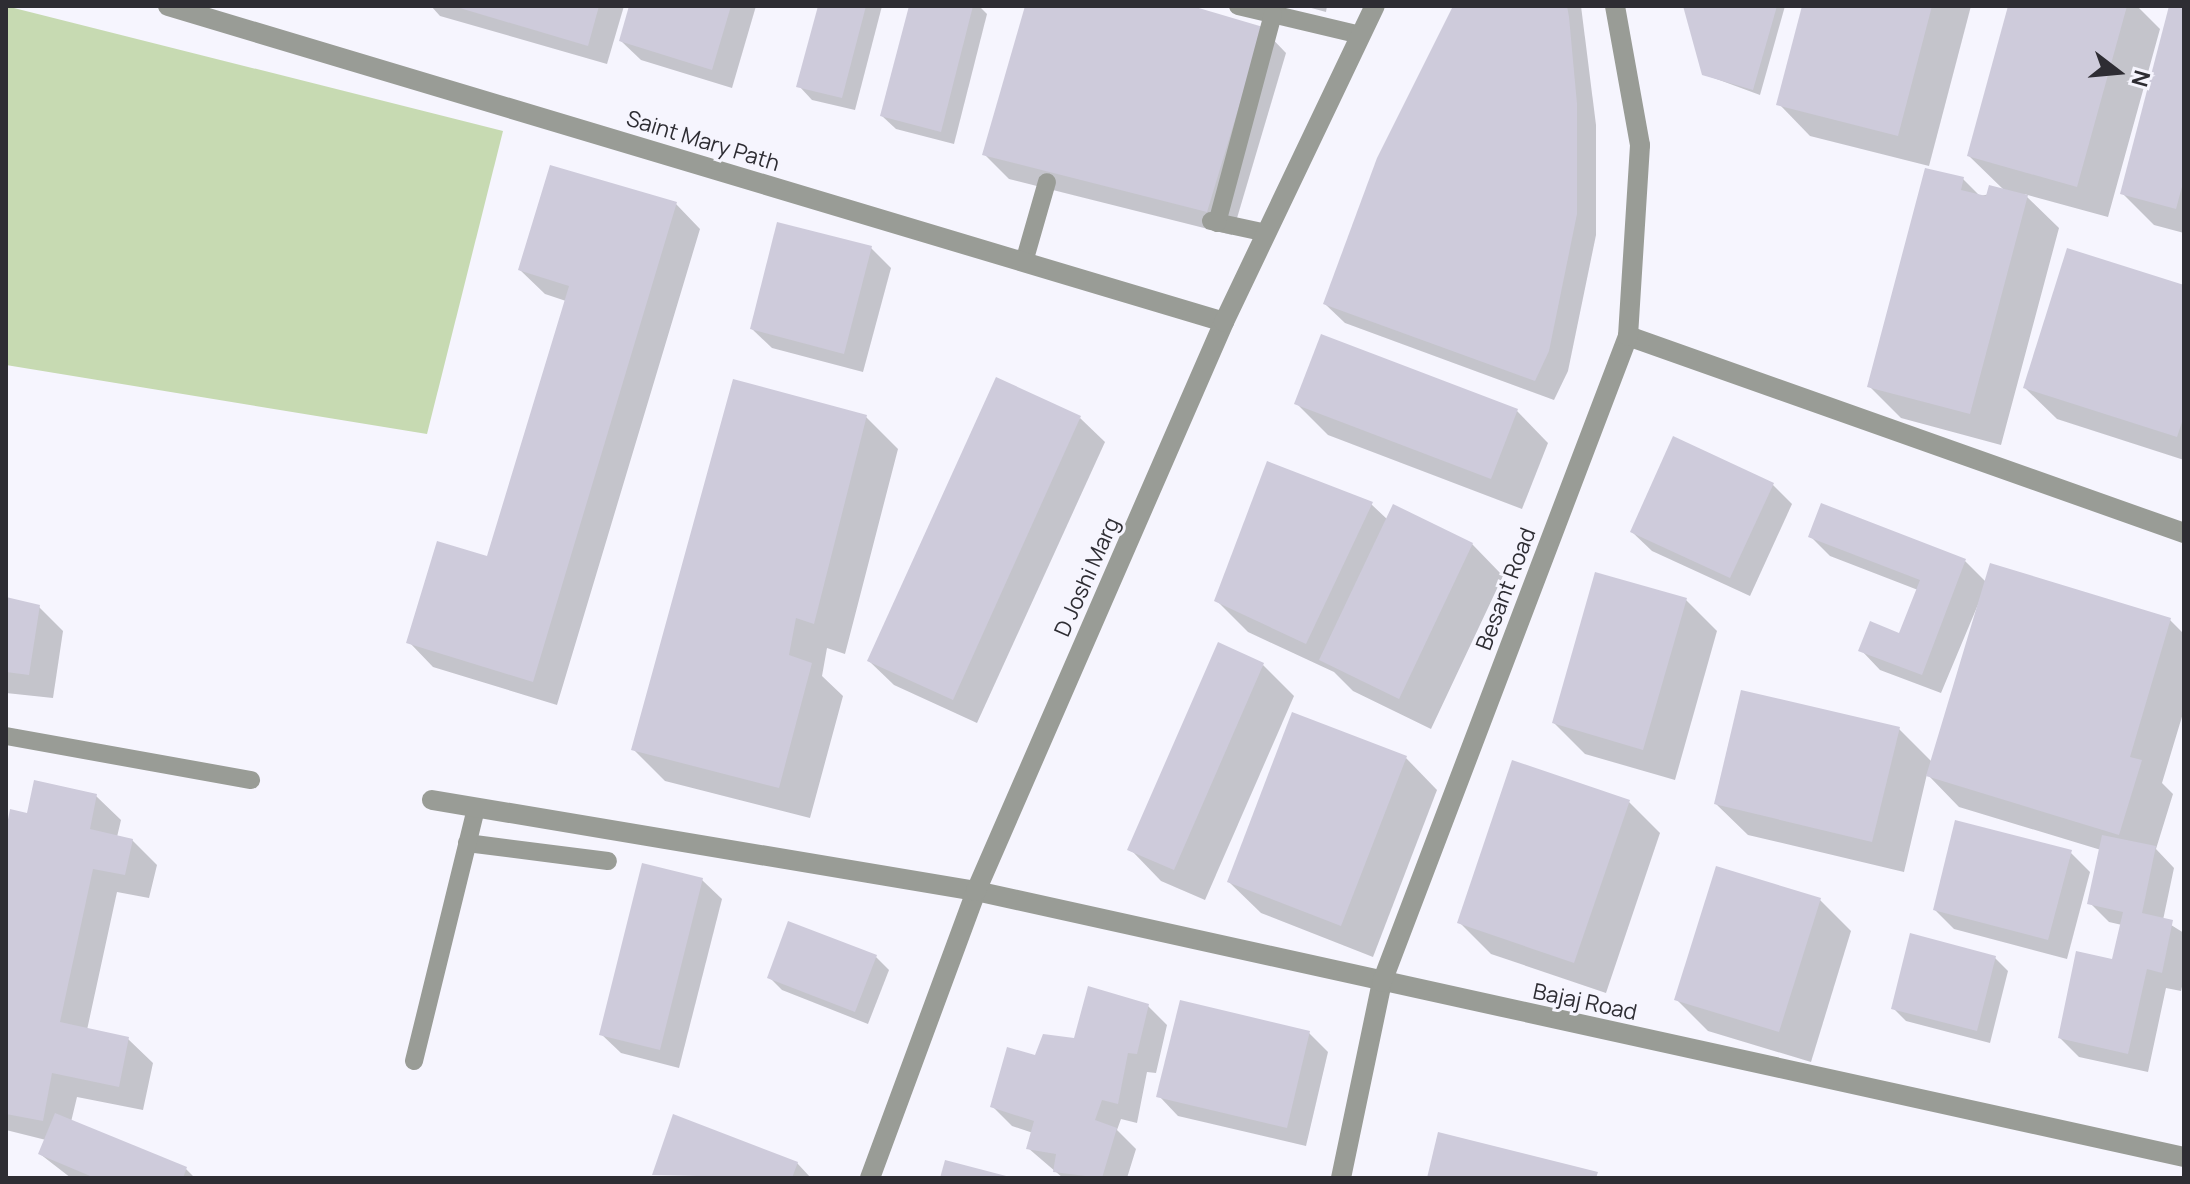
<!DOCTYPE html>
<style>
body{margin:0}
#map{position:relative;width:2190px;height:1184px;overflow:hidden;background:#f6f5fe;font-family:Manrope,sans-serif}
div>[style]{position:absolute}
.green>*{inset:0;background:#c7dab2}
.shadow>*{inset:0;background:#0003}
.building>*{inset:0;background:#cecbdb}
.lane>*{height:18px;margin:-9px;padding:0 9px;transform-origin:9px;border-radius:9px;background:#999c96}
.street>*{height:20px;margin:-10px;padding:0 10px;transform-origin:10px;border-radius:10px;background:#999c96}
span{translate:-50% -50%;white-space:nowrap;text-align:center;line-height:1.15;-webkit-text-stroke:6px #f6f5fe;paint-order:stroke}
.street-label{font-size:22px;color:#2e2d33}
.frame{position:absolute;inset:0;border:8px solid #2e2d33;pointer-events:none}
.north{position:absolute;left:2078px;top:32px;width:80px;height:80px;-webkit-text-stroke:6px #f6f5fe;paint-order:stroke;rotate:106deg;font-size:22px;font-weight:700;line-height:32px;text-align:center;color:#2e2d33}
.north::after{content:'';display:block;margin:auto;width:28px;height:36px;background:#2e2d33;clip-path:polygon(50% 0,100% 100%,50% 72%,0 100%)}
</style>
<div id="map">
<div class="green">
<div style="clip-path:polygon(6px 6px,503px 131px,427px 434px,6px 365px)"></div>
</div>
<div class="shadow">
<div style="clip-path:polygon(431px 6px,624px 6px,607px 64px,440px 16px)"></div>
<div style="clip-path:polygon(632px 6px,756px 6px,732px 88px,641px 60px,621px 41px)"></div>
<div style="clip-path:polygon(820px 6px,882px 6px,855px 110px,812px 100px,799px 86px)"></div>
<div style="clip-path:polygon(911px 6px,979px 6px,987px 14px,954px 144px,896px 129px,882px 116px)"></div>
<div style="clip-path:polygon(1027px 6px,1184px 6px,1262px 28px,1286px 53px,1232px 235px,1009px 179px,985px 155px)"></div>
<div style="clip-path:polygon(1304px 6px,1327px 6px,1326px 12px)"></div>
<div style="clip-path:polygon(1456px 6px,1581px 6px,1596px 125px,1596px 235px,1568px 371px,1554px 400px,1345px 323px,1325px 304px)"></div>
<div style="clip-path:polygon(1684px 6px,1785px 6px,1760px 95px,1703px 74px)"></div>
<div style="clip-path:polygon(1804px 6px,1971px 6px,1929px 166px,1810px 136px,1779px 104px)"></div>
<div style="clip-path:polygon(2011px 6px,2137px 6px,2160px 29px,2108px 217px,2024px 194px,2059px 228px,2001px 445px,1901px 418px,1870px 387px,1963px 179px,1980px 196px,2005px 191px,1969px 156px)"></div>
<div style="clip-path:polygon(2171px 6px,2184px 6px,2184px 233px,2154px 225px,2123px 194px)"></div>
<div style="clip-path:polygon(676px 204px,700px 229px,557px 705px,433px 667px,409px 642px,489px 558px,566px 301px,545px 294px,520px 270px)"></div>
<div style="clip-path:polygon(871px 248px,891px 268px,863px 372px,772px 348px,752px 329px)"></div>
<div style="clip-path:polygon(2184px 287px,2184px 460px,2057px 419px,2025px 388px)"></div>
<div style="clip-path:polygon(1296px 403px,1517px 411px,1548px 443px,1522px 509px,1328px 435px)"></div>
<div style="clip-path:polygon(866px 417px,898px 449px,845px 654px,827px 648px,822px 676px,843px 696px,810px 818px,665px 781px,633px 749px)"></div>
<div style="clip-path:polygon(1080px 418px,1105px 442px,977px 723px,894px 685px,869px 661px)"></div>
<div style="clip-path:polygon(1772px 484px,1792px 504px,1750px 596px,1652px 551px,1632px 532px)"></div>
<div style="clip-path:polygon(1371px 504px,1388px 520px,1472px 544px,1503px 576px,1431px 729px,1353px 691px,1334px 672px,1248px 632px,1216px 600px)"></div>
<div style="clip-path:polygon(1810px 536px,1965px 561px,1986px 582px,2170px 620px,2184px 634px,2184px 710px,2162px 783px,2173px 794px,2156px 849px,2174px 868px,2163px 920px,2184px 933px,2184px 978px,2181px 991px,2166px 988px,2148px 1072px,2079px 1057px,2060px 1038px,2114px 961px,2122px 925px,2109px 922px,2090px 903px,2101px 850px,1959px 807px,1927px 774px,1904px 872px,1748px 835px,1716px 804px,1899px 729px,1932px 762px,1982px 595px,1941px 693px,1880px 670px,1861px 650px,1901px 636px,1918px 590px,1830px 556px)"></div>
<div style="clip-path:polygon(6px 599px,39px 607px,63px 631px,53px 698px,6px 693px)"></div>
<div style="clip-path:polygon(1686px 600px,1717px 631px,1675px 780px,1585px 754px,1554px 723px)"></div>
<div style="clip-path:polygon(1263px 665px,1294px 696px,1205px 900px,1161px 881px,1130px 849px)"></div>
<div style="clip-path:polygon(1406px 758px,1437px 790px,1373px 957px,1261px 913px,1229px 882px)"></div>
<div style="clip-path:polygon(96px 796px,121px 820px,117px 837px,132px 840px,157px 865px,149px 898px,117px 892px,87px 1030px,128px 1039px,153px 1063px,143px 1110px,77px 1097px,71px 1122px,186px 1169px,195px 1178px,71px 1178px,40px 1154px,46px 1140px,6px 1130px,6px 839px,28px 816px)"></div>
<div style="clip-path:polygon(1629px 802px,1660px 833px,1606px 993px,1491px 954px,1459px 922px)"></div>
<div style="clip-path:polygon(2070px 852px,2090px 872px,2067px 959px,1954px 929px,1935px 910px)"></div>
<div style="clip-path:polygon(702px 880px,722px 899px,679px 1068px,621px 1053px,601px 1034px)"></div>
<div style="clip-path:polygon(1820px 900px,1851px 931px,1811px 1062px,1708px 1031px,1676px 999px)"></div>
<div style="clip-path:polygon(876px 957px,889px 970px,868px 1024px,782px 990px,769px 977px)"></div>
<div style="clip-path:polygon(1995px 958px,2008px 971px,1990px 1043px,1906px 1021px,1893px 1008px)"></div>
<div style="clip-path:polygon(1148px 1006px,1167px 1025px,1156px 1073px,1147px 1072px,1137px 1123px,1121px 1119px,1117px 1130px,1136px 1149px,1127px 1178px,1063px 1178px,1028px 1148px,1033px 1133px,1012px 1126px,993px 1107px,1036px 1057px)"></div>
<div style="clip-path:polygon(1309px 1033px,1328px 1052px,1306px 1146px,1178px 1116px,1159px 1096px)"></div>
<div style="clip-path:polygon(797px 1163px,811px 1178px,655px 1174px)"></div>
</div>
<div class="building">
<div style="clip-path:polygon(453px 6px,599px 6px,588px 46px)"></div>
<div style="clip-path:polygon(629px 6px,731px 6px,712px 70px,619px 41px)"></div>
<div style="clip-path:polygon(818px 6px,866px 6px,842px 98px,796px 87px)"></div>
<div style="clip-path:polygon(909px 6px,973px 6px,941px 132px,880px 116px)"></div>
<div style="clip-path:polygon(1025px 6px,1192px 6px,1263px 27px,1207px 212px,982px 155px)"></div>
<div style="clip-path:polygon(1453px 6px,1567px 6px,1569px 17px,1577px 104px,1577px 214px,1549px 351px,1535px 381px,1323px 304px,1377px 158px)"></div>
<div style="clip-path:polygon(1683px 6px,1777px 6px,1753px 90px,1702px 75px)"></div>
<div style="clip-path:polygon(1802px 6px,1932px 6px,1898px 136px,1776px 105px)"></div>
<div style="clip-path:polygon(2008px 6px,2127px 6px,2077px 187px,1967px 156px)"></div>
<div style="clip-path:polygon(2169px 6px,2184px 6px,2184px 179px,2176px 209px,2120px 194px)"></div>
<div style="clip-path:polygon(550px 165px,677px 202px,533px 682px,406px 643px,437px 541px,487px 556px,569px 286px,518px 270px)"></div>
<div style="clip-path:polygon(1925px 168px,1964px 177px,1961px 190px,1986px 196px,1989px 185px,2028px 195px,1970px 414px,1867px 387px)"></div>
<div style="clip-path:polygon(777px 222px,872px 246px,844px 354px,750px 329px)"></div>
<div style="clip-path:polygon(2067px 248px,2184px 285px,2184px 416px,2177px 437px,2023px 388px)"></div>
<div style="clip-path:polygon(1321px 334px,1518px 409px,1491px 479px,1294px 404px)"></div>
<div style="clip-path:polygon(996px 377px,1081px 416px,953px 700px,867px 661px)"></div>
<div style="clip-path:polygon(733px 379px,867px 415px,814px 624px,796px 618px,789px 655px,812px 663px,779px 788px,631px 750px)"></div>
<div style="clip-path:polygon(1673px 436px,1774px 483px,1730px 578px,1630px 532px)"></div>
<div style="clip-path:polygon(1267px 461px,1373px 502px,1306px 644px,1214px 601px)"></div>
<div style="clip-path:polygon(1821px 503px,1966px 559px,1922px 675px,1858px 651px,1870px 621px,1899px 633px,1920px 580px,1808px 537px)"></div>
<div style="clip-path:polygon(1393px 504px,1473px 543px,1399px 699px,1319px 660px)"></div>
<div style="clip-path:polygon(1990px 563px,2171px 618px,2130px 757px,2142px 760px,2119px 835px,1926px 776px)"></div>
<div style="clip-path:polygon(1595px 572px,1687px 598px,1643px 750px,1552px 723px)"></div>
<div style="clip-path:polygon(6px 597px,40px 605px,29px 675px,6px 672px)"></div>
<div style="clip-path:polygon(1218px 642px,1264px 663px,1174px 870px,1127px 850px)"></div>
<div style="clip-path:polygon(1741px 690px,1900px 727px,1872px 842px,1714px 804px)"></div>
<div style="clip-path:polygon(1292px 712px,1407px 756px,1341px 926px,1227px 882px)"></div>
<div style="clip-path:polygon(1512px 760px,1630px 800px,1574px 963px,1457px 923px)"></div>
<div style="clip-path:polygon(34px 780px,97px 794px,90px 829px,133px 839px,125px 875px,93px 869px,60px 1022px,129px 1037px,119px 1087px,52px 1073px,43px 1121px,6px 1114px,6px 830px,10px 809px,27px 813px)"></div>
<div style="clip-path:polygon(1955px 820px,2072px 850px,2048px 940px,1933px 910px)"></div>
<div style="clip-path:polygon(2102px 835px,2156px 846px,2142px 913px,2173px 920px,2162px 973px,2147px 969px,2128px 1054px,2058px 1038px,2076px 951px,2112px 959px,2123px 912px,2087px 904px)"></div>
<div style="clip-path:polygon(642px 863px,703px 878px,660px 1050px,599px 1035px)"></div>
<div style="clip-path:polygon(1716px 866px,1821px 898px,1779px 1032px,1674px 1000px)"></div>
<div style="clip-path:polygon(788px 921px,877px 955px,855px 1012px,767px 978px)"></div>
<div style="clip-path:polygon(1910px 933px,1996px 956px,1977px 1031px,1891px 1009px)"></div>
<div style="clip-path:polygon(1088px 986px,1149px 1004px,1137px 1054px,1128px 1053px,1118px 1104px,1102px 1100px,1095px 1120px,1117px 1128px,1102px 1178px,1053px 1172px,1056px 1154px,1026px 1149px,1034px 1121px,990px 1107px,1007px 1047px,1035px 1055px,1043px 1034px,1074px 1038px)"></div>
<div style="clip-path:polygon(1180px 1000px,1310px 1031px,1287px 1128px,1156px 1097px)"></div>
<div style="clip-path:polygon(55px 1113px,187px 1167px,183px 1178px,95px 1178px,38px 1154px)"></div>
<div style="clip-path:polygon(673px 1114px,798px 1162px,792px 1178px,652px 1175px)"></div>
<div style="clip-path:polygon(1438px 1132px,1598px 1172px,1596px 1178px,1427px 1178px)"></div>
<div style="clip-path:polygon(945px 1160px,1010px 1177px,1010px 1178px,940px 1178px)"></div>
</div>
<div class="lane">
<div style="left:1238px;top:6px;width:126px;rotate:13.3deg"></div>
<div style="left:1211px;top:221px;width:57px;rotate:12.1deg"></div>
<div style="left:1217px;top:223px;width:216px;rotate:-75deg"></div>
<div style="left:1024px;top:262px;width:83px;rotate:-74deg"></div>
<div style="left:6px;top:736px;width:249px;rotate:10.2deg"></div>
<div style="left:467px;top:843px;width:142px;rotate:7.3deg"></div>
<div style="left:414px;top:1061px;width:260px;rotate:-76.2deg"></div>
</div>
<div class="street">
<div style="left:168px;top:6px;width:1102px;rotate:16.66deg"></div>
<div style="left:1628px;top:336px;width:590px;rotate:19.51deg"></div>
<div style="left:432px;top:800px;width:552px;rotate:9.5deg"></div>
<div style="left:976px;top:891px;width:1237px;rotate:12.42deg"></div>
<div style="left:870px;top:1178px;width:306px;rotate:-69.7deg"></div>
<div style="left:976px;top:891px;width:621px;rotate:-66.45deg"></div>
<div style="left:1224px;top:322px;width:350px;rotate:-64.5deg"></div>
<div style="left:1341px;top:1178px;width:200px;rotate:-78.2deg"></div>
<div style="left:1382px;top:982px;width:691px;rotate:-69.15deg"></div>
<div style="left:1628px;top:336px;width:191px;rotate:-86.4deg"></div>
<div style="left:1640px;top:145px;width:141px;rotate:-100.2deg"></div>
</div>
<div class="street-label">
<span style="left:703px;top:141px;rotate:17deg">Saint Mary Path</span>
<span style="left:1087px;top:577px;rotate:-66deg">D Joshi Marg</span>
<span style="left:1506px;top:589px;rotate:-69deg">Besant Road</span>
<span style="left:1585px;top:1002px;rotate:12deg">Bajaj Road</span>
</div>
<div class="frame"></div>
<div class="north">N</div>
</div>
